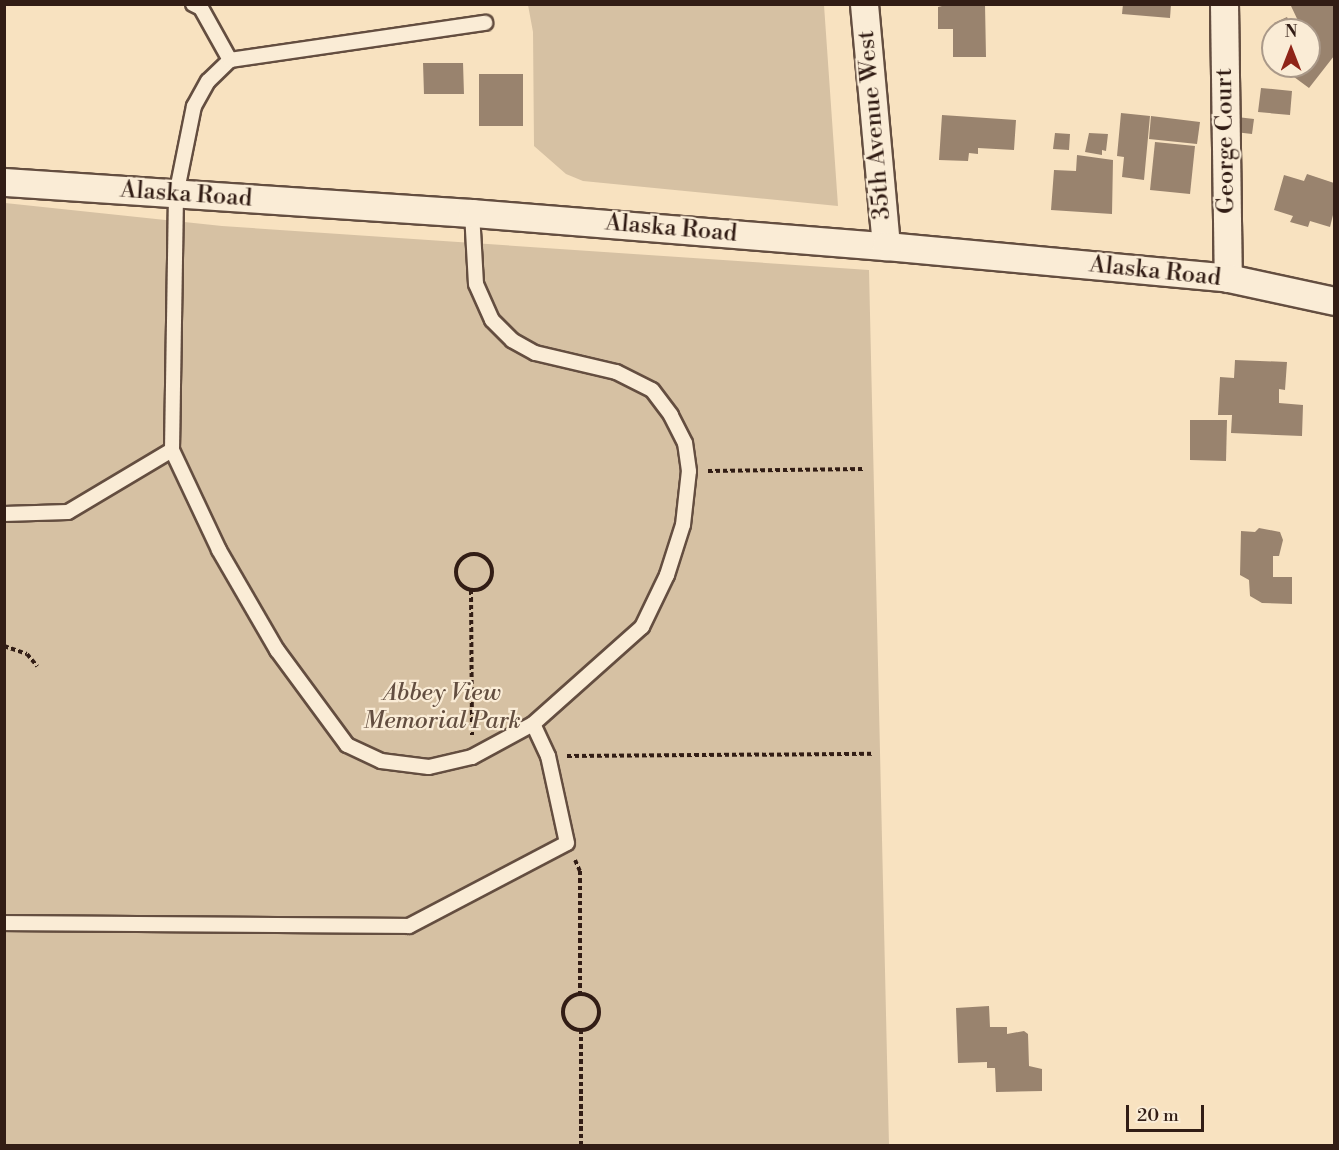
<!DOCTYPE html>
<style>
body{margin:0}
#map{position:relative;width:1339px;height:1150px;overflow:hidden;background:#f8e2c0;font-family:"Libre Bodoni",serif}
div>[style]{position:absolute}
.green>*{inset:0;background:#d6c1a3}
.building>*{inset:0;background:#99836e}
.path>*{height:4px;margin-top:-2px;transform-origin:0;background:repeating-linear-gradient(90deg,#321d15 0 4.5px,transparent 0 7.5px)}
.path>.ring{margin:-2px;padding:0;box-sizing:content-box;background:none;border:4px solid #321d15;border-radius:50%}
.roads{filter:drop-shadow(2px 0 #644e40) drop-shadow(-2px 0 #644e40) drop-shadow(0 2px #644e40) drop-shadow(0 -2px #644e40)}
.service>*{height:14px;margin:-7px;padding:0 7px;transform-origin:7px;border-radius:7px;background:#faecd6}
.minor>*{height:27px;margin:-13.5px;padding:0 13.5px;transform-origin:13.5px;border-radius:13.5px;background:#faecd6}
span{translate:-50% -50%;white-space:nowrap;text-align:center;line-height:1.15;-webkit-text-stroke:4.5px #faecd6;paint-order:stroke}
.street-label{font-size:24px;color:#321d15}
.park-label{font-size:24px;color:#634e40;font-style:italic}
.frame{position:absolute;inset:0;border:6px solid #321d15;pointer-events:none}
.north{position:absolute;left:1261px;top:18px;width:60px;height:60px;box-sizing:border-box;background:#faecd6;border:2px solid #aa9989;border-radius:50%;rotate:0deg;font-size:16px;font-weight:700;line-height:24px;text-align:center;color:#321d15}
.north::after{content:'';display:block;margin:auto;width:21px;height:27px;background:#8f2418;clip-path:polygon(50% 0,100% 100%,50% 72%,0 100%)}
.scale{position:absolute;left:1126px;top:1105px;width:78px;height:27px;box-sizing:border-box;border:3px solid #321d15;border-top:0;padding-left:8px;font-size:18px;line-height:21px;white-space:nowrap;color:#321d15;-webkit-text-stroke:4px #faecd6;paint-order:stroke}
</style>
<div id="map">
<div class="green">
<div style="clip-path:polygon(528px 5px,824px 5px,838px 206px,583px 181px,566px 174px,534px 146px,533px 32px)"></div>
<div style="clip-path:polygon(5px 203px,222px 226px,869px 270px,889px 1145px,5px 1146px)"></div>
</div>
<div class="building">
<div style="clip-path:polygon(950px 4px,985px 4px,986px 57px,953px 57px,953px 29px,938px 29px,938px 7px)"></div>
<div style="clip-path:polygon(1123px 4px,1171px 4px,1170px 18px,1122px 14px)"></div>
<div style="clip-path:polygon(1295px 4px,1334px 4px,1334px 56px,1309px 88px,1290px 74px,1296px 66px,1309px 66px,1309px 49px,1314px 43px,1306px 25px,1301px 27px,1291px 6px)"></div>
<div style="clip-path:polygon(1287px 17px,1292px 28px,1277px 30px,1274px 23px)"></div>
<div style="clip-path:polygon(423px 63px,463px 63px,464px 94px,424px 94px)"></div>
<div style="clip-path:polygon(479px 74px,523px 74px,523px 126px,479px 126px)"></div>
<div style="clip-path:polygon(1261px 88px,1292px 91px,1290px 115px,1258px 112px)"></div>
<div style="clip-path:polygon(1121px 113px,1150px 116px,1144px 180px,1122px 177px,1124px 157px,1117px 156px)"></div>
<div style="clip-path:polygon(942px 115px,1016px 120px,1014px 150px,978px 148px,978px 154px,969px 153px,968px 161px,939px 160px)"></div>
<div style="clip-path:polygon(1151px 116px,1200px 122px,1197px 144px,1149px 139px)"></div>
<div style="clip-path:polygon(1237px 117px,1254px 119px,1252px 134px,1235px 132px)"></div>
<div style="clip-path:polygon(1055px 133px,1070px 134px,1069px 150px,1053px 149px)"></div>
<div style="clip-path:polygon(1089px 133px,1108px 134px,1106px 151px,1102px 150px,1102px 155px,1085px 152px)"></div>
<div style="clip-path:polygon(1155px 142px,1195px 146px,1190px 194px,1150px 190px)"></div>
<div style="clip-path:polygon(1077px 155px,1113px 160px,1112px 214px,1051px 210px,1054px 170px,1076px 171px)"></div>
<div style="clip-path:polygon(1307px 174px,1334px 183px,1334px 211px,1330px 227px,1310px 221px,1308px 227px,1290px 222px,1293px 216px,1274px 210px,1284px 175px,1304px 181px)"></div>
<div style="clip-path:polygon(1235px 360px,1287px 362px,1285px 390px,1279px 389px,1279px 403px,1303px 405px,1302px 436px,1231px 433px,1232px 415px,1218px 415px,1220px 377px,1234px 378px)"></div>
<div style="clip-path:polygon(1190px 420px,1227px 420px,1226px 461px,1190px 460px)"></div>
<div style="clip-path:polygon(1259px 528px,1280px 532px,1283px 540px,1279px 556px,1273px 556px,1273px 577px,1292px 577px,1292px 604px,1262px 603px,1250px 596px,1249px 580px,1240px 575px,1241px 531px,1255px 532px)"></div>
<div style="clip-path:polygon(989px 1006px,990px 1027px,1007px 1027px,1007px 1034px,1024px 1031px,1028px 1034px,1029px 1066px,1042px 1069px,1042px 1091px,996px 1092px,995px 1068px,987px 1068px,987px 1062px,958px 1063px,956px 1008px)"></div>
</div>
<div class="path">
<div style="left:708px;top:471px;width:155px;rotate:-0.7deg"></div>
<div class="ring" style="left:456px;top:554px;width:32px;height:32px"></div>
<div style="left:471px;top:590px;width:145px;rotate:89.6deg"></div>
<div style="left:4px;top:646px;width:24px;rotate:19deg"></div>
<div style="left:27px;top:654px;width:16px;rotate:50deg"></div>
<div style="left:567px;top:756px;width:307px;rotate:-0.4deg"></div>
<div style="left:575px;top:860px;width:12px;rotate:66deg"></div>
<div style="left:580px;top:871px;width:123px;rotate:90deg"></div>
<div class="ring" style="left:563px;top:994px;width:32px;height:32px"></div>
<div style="left:581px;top:1146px;width:116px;rotate:-90deg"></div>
</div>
<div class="roads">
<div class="service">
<div style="left:193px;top:4px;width:9px;rotate:27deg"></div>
<div style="left:201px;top:8px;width:60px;rotate:60.9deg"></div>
<div style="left:230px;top:60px;width:30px;rotate:136deg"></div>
<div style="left:208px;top:81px;width:29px;rotate:119deg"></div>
<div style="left:194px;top:106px;width:91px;rotate:101.4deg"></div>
<div style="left:176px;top:195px;width:255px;rotate:90.9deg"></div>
<div style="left:172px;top:450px;width:110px;rotate:64.8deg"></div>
<div style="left:219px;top:550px;width:116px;rotate:59.9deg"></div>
<div style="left:277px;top:650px;width:118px;rotate:53.6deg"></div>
<div style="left:347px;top:745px;width:38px;rotate:25deg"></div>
<div style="left:381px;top:761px;width:48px;rotate:7.1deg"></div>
<div style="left:429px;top:767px;width:44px;rotate:-13.1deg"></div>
<div style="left:472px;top:757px;width:69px;rotate:-28.4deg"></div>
<div style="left:533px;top:724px;width:146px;rotate:-41.7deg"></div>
<div style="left:642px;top:627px;width:58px;rotate:-64.3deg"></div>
<div style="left:667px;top:575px;width:52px;rotate:-72.3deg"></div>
<div style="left:683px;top:525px;width:54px;rotate:-83.7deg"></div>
<div style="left:689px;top:471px;width:28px;rotate:-98deg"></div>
<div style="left:685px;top:443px;width:31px;rotate:-117deg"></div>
<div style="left:671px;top:415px;width:31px;rotate:-127deg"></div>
<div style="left:652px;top:390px;width:40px;rotate:-153.4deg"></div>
<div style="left:616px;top:372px;width:83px;rotate:-166.8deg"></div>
<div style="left:535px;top:353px;width:26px;rotate:-151deg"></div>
<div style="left:512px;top:340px;width:28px;rotate:-135deg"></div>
<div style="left:492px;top:320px;width:39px;rotate:-114deg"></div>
<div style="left:476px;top:284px;width:71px;rotate:-93.2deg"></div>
<div style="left:230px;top:60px;width:258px;rotate:-8.3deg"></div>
<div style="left:4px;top:514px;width:64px;rotate:-1.8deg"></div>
<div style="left:68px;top:512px;width:121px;rotate:-30.8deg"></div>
<div style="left:4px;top:923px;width:405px;rotate:0.4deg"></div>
<div style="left:409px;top:926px;width:178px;rotate:-27.7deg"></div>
<div style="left:567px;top:843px;width:89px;rotate:-102.3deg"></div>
<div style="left:548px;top:756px;width:35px;rotate:-115deg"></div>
</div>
<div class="minor">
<div style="left:864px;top:4px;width:243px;rotate:84.8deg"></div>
<div style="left:1224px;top:4px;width:274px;rotate:89.2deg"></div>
<div style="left:4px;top:182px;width:469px;rotate:3.8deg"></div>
<div style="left:472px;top:213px;width:415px;rotate:4.6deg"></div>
<div style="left:886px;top:246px;width:343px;rotate:5.3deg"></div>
<div style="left:1228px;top:278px;width:108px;rotate:12.2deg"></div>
</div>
</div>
<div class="street-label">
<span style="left:875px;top:125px;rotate:-95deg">35th Avenue West</span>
<span style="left:1226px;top:141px;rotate:-91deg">George Court</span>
<span style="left:186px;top:195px;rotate:4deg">Alaska Road</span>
<span style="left:671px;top:229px;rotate:5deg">Alaska Road</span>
<span style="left:1155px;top:272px;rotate:6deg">Alaska Road</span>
</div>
<div class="park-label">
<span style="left:442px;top:708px">Abbey View<br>Memorial Park</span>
</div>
<div class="frame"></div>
<div class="north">N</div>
<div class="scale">20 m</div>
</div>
